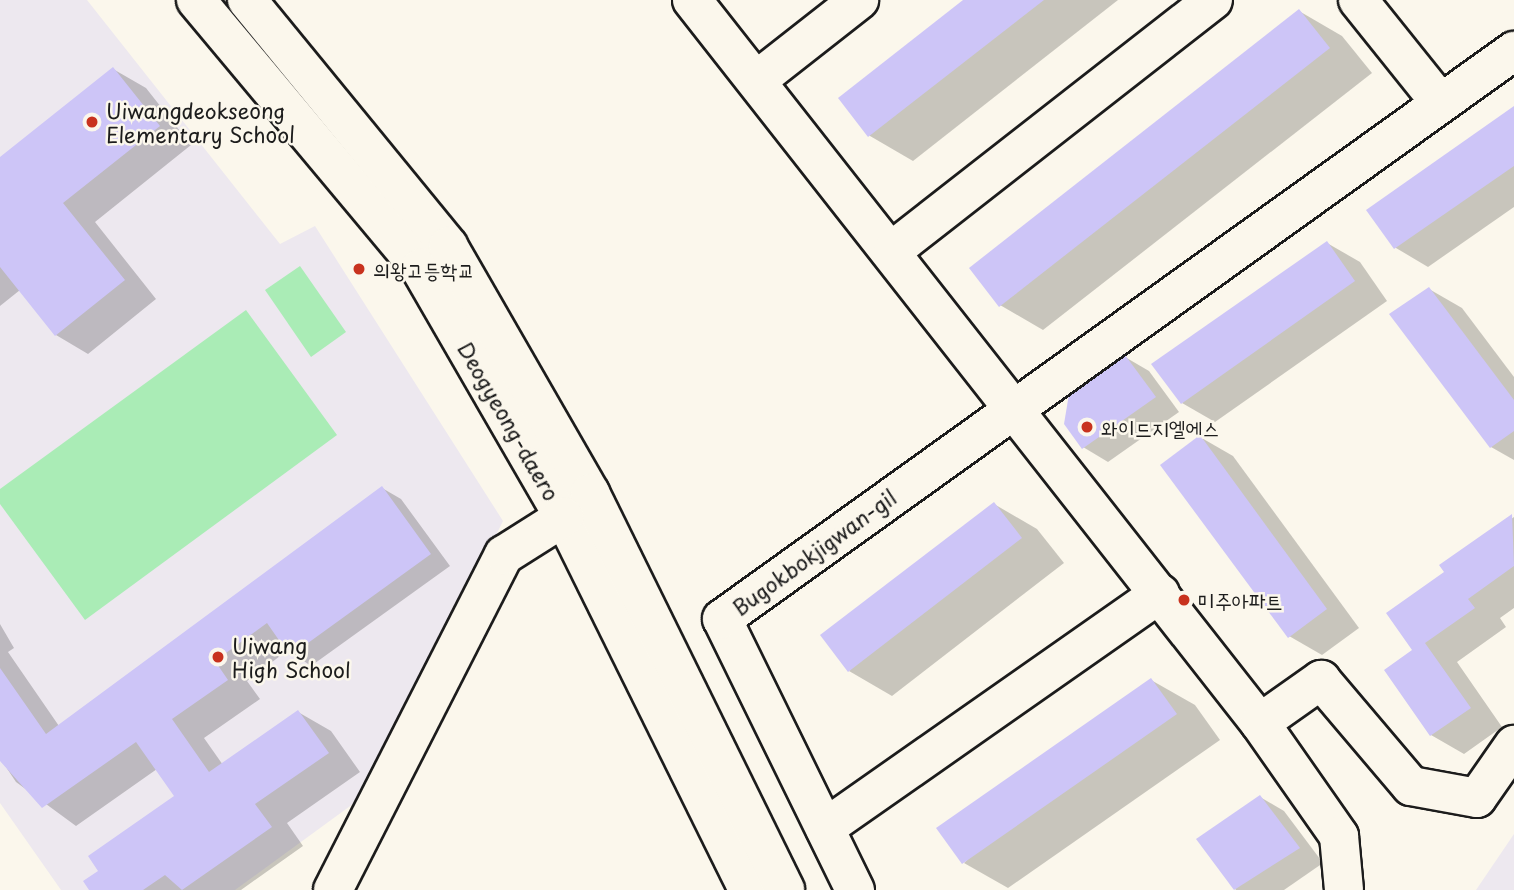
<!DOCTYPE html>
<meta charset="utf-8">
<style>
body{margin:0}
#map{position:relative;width:1514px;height:890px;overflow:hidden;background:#fbf7ec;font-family:"Playpen Sans","Poor Story",sans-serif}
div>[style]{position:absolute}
.built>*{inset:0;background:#ede8ef}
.green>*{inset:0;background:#aaecb6}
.shadow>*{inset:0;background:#0003}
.building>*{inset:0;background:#cdc5f7}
.roads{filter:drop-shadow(2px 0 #1c1c1c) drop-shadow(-2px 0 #1c1c1c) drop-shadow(0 2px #1c1c1c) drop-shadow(0 -2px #1c1c1c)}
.minor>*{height:38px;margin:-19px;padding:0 19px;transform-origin:19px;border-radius:19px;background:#fbf7ec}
.dots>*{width:19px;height:19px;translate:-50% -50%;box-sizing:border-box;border:4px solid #fbf7ec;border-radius:50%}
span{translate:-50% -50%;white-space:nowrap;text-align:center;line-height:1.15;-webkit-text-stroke:5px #fbf7ec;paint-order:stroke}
.poi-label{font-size:21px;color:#1c1c1c}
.left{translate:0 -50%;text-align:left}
.street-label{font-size:21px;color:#1c1c1c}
</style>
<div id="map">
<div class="built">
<div style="clip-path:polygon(0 0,87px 0,280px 244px,315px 226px,503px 521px,368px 793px,235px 890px,61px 890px,0 803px)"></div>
<div style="clip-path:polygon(1514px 834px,1514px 890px,1476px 890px)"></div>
</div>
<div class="green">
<div style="clip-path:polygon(300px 266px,346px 332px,311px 357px,265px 290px)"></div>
<div style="clip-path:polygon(246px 310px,337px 435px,85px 620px,0 504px,0 489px)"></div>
</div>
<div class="shadow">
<div style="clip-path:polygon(966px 0,1118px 0,913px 161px,870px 136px,840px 98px)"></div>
<div style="clip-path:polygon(1299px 11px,1342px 36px,1372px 73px,1043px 330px,1000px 305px)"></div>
<div style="clip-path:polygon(113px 69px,146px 88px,191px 145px,95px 222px,156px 299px,88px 354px,56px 335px,20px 290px,0 306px,0 159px)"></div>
<div style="clip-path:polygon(1514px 108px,1514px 207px,1428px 267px,1396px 248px,1368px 211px)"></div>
<div style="clip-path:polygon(1327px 243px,1360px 262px,1387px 301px,1215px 422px,1182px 403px)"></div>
<div style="clip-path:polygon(1429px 289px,1462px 308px,1514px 377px,1514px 460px,1491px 447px)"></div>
<div style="clip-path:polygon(1125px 357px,1149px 371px,1179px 412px,1108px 462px,1083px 447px)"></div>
<div style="clip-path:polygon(1200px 437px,1233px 456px,1359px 628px,1322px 655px,1289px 636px)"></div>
<div style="clip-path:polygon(382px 488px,401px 499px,450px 566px,311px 666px,288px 650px,247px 681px,260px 699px,204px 738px,223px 765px,298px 712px,331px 731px,360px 772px,287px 823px,303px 846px,241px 890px,91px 890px,101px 871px,176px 796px,157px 769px,76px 826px,16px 782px,0 758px,0 624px,14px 648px,8px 652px,59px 726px)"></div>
<div style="clip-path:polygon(994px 504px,1037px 529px,1064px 563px,892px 696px,849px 671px)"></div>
<div style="clip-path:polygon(1514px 517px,1514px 608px,1500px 618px,1506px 627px,1457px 662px,1502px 727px,1464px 754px,1431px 735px,1415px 651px,1446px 573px,1441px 566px)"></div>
<div style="clip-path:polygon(1151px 680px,1195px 705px,1220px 740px,1008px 888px,964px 863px)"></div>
<div style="clip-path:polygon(1260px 797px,1284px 811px,1323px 863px,1284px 890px,1236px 890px,1198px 840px)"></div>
</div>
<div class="building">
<div style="clip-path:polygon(963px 0,1044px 0,868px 137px,838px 98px)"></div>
<div style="clip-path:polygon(1299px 9px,1330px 48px,999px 307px,969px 268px)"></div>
<div style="clip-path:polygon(113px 67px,160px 126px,63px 203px,125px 280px,55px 336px,0 267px,0 157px)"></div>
<div style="clip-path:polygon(1514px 106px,1514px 166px,1394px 249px,1366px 210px)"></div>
<div style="clip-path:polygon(1327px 241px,1355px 281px,1181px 404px,1151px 364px)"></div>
<div style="clip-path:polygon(1429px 287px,1514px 400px,1514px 431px,1490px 448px,1389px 314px)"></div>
<div style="clip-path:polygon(1125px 355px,1156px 397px,1082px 449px,1064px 424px,1069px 394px)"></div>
<div style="clip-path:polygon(1200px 435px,1327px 609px,1288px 638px,1160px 465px)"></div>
<div style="clip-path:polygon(382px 486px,431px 554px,290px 656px,267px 623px,215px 661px,228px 680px,172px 719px,209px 772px,298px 710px,329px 753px,255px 804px,272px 827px,182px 890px,165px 875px,143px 890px,89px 890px,83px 881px,98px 871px,88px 856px,174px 796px,136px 742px,42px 808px,0 761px,0 668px,46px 734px)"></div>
<div style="clip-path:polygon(994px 502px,1022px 538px,848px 672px,820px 635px)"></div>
<div style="clip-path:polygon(1512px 514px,1514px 566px,1468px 599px,1475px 608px,1425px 643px,1471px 708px,1430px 736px,1384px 670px,1412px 650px,1386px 613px,1444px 572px,1439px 565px)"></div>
<div style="clip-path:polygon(1151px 678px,1177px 714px,962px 864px,936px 828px)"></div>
<div style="clip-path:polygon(1260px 795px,1300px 848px,1234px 890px,1196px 839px)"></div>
</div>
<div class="roads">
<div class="minor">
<div style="left:196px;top:0;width:349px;rotate:50.1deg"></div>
<div style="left:420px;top:268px;width:288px;rotate:60deg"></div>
<div style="left:564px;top:517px;width:416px;rotate:63.7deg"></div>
<div style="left:247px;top:0;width:318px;rotate:50.7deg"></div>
<div style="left:448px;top:246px;width:285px;rotate:60.1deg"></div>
<div style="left:590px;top:493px;width:442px;rotate:63.8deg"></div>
<div style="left:692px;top:0;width:919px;rotate:51.85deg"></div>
<div style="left:1260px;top:723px;width:138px;rotate:55deg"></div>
<div style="left:1339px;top:836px;width:54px;rotate:84.7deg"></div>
<div style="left:1358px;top:0;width:128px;rotate:51.3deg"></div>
<div style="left:757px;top:80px;width:130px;rotate:-38.1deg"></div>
<div style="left:893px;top:250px;width:406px;rotate:-38deg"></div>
<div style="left:1260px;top:723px;width:75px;rotate:-35.2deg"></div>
<div style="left:1321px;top:680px;width:139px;rotate:49.7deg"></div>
<div style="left:1411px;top:786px;width:67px;rotate:10.3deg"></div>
<div style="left:1477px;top:798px;width:65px;rotate:-55.1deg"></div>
<div style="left:825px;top:828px;width:409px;rotate:-35deg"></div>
<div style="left:333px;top:890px;width:376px;rotate:-63deg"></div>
<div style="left:504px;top:555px;width:71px;rotate:-32.3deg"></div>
<div style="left:855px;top:890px;width:302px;rotate:-116.1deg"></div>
<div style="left:722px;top:619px;width:975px;rotate:-35.65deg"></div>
</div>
</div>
<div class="dots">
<div style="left:92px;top:122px;background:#c8321e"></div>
<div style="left:359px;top:269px;background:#c8321e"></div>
<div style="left:1087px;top:427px;background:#c8321e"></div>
<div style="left:1184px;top:600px;background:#c8321e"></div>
<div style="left:218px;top:657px;background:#c8321e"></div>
</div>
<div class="poi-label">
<span class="left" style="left:106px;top:122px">Uiwangdeokseong<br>Elementary School</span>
<span class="left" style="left:373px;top:269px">의왕고등학교</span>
<span class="left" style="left:1101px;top:427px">와이드지엘에스</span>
<span class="left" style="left:1198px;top:600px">미주아파트</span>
<span class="left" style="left:232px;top:657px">Uiwang<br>High School</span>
</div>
<div class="street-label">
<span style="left:509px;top:421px;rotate:60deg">Deogyeong-daero</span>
<span style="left:814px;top:552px;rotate:-36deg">Bugokbokjigwan-gil</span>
</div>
</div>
